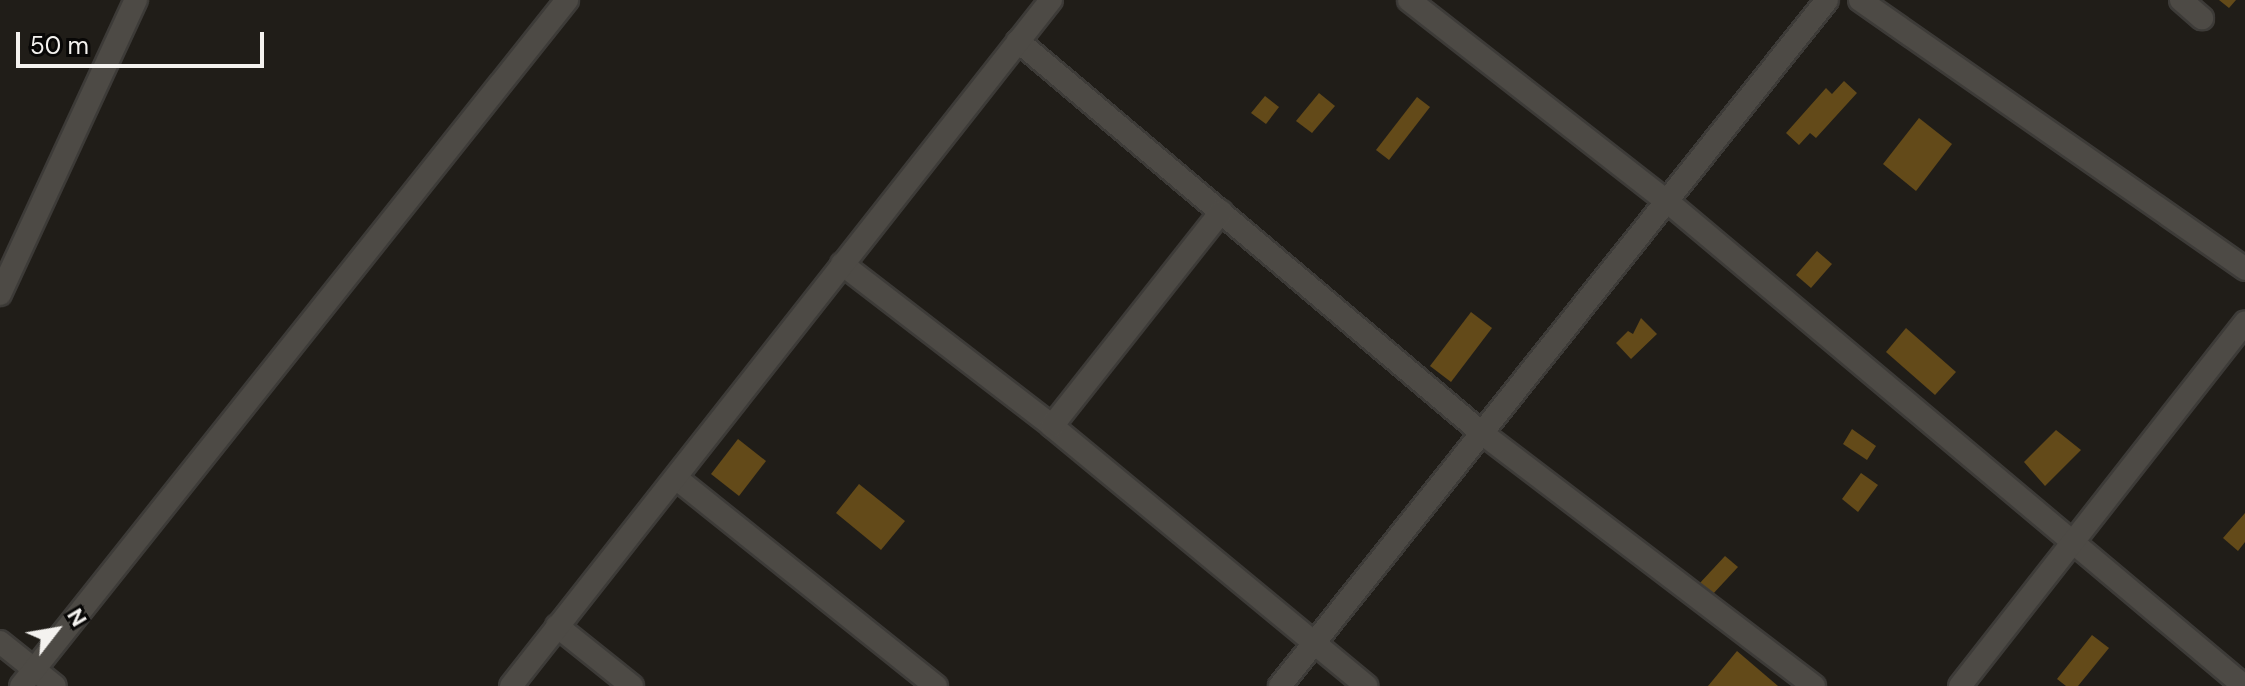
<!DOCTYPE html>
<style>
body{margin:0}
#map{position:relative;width:2245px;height:686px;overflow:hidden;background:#201d18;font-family:"DM Sans",sans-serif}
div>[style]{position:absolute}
.building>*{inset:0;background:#634a19}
.roads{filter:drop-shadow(2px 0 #3d3b38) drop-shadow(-2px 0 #3d3b38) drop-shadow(0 2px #3d3b38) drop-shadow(0 -2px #3d3b38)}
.minor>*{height:22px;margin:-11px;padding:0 11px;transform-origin:11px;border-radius:11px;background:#4d4a45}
span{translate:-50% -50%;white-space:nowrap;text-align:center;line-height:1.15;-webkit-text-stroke:6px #080706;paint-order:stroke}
.north{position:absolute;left:16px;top:590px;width:80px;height:80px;-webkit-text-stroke:6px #080706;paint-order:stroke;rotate:59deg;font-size:22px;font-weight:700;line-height:32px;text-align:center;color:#f4f2ef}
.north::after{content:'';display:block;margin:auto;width:28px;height:36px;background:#f4f2ef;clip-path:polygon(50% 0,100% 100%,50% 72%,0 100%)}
.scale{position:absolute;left:16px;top:32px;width:248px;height:36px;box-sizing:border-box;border:4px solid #f4f2ef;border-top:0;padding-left:10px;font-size:24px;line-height:28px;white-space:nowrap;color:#f4f2ef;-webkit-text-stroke:6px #080706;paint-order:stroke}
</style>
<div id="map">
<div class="building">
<div style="clip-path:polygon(2219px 0,2236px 0,2229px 8px)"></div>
<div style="clip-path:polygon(1844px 81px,1857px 93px,1816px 138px,1810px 133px,1799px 145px,1786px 133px,1826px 88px,1832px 94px)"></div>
<div style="clip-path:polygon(1319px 93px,1335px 106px,1312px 133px,1296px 121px)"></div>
<div style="clip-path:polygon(1265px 96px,1279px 107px,1266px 124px,1251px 113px)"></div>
<div style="clip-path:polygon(1417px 97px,1430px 107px,1389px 160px,1376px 150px)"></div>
<div style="clip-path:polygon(1919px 118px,1952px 144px,1916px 191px,1883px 164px)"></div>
<div style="clip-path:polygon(1817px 251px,1832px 264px,1811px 288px,1796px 275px)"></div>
<div style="clip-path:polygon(1471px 312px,1492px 328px,1451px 382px,1430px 366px)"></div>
<div style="clip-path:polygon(1641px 318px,1657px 334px,1631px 359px,1616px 343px,1628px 331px,1633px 334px)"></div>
<div style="clip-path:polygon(1906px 328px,1956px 372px,1935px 395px,1886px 352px)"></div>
<div style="clip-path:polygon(1852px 429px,1876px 446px,1867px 460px,1843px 444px)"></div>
<div style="clip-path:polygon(2056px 430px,2081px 450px,2045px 486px,2024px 462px)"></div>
<div style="clip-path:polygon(738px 439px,766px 461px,739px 496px,711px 474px)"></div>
<div style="clip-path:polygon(1861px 473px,1878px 485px,1858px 512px,1842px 499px)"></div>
<div style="clip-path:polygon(859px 484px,905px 521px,881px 550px,836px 513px)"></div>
<div style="clip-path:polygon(2245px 513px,2245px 542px,2238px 551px,2223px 538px)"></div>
<div style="clip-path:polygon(1725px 556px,1738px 567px,1712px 595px,1699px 584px)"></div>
<div style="clip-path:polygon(2092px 635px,2109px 648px,2078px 686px,2066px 686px,2057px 679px)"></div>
<div style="clip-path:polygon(1737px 651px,1778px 686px,1708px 686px)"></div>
</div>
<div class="roads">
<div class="minor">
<div style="left:1409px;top:0;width:328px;rotate:38deg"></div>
<div style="left:1668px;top:202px;width:752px;rotate:40.04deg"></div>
<div style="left:1860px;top:0;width:470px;rotate:34.9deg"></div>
<div style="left:2181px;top:0;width:28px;rotate:41deg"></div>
<div style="left:1018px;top:41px;width:609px;rotate:40.2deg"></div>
<div style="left:1483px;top:434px;width:416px;rotate:37.3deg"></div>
<div style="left:842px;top:264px;width:265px;rotate:37.6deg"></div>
<div style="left:1052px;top:426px;width:408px;rotate:39.6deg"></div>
<div style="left:0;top:294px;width:324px;rotate:-65.2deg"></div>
<div style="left:1052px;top:426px;width:273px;rotate:-51.7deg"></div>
<div style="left:676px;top:478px;width:333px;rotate:38.7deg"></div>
<div style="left:557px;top:626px;width:96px;rotate:38.7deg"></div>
<div style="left:0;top:642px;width:70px;rotate:38.7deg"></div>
<div style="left:21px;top:686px;width:877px;rotate:-51.48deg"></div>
<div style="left:511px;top:686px;width:873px;rotate:-51.79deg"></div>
<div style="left:1280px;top:686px;width:877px;rotate:-51.43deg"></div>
<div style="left:1960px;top:686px;width:462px;rotate:-51.9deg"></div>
</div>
</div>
<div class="north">N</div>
<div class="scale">50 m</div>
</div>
